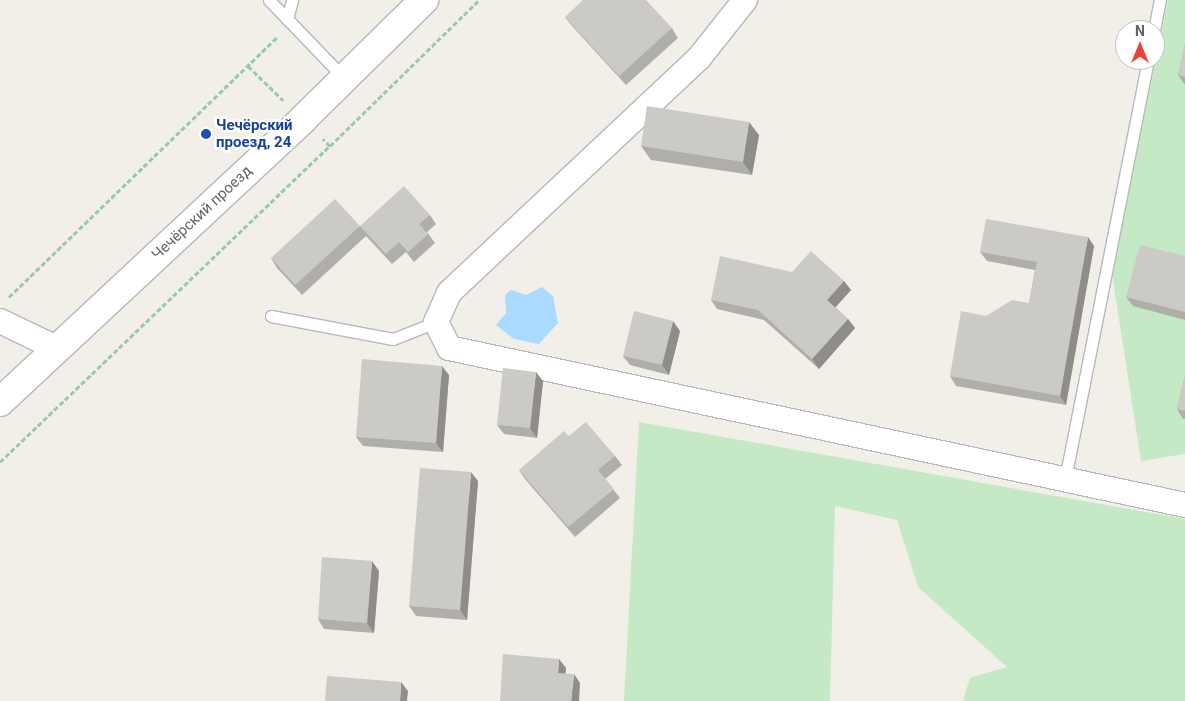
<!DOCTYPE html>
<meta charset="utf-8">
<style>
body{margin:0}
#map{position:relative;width:1185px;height:701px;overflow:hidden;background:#f1efe8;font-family:Roboto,sans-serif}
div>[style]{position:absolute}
.green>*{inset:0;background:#c5e8c5}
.water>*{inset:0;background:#aadaff}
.path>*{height:3px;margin-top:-1.5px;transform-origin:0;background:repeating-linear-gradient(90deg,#9cc7a9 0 5px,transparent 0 7.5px)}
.roads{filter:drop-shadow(1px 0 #b5b8bc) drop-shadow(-1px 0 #b5b8bc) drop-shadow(0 1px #b5b8bc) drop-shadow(0 -1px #b5b8bc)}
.service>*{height:11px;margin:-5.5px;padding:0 5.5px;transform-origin:5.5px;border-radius:5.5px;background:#fff}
.minor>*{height:24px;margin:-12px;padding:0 12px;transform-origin:12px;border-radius:12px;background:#fff}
.secondary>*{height:28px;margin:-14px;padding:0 14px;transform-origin:14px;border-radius:14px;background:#fff}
.wall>*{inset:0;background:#afaea9}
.shaded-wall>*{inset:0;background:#8f8d8a}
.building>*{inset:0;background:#cccac5}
.dots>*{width:14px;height:14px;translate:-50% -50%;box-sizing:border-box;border:2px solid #fff;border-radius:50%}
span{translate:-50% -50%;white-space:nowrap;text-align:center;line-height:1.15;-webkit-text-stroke:5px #fff;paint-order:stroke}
.transit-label{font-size:15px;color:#164399;font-weight:700}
.left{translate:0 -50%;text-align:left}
.street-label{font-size:15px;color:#5f6368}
.north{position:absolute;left:1115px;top:20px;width:50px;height:50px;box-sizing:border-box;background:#fff;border:1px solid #bfc1c3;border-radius:50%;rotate:0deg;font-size:14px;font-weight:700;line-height:20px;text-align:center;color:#5f6368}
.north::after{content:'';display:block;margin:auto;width:18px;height:22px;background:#ea4335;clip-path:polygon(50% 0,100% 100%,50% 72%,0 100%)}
</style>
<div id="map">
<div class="green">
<div style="clip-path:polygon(1168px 0,1185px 0,1185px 454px,1141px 461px,1112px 274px)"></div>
<div style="clip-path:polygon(639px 422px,1185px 519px,1185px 701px,963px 701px,970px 678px,1007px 667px,918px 587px,897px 520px,835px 506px,830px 701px,624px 701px)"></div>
</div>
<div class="water">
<div style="clip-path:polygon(542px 287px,553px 296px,558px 323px,539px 344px,514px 339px,496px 325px,506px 313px,505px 295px,511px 290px,526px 295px)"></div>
</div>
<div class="path">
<div style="left:248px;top:66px;width:49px;rotate:44.2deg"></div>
<div style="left:330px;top:146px;width:209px;rotate:-44.4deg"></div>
<div style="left:9px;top:297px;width:373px;rotate:-44.1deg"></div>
<div style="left:0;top:462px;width:457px;rotate:-43.8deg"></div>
<div style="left:330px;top:146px;width:10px;rotate:-135deg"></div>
</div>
<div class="roads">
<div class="service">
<div style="left:269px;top:0;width:108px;rotate:46.1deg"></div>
<div style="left:287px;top:19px;width:20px;rotate:-75deg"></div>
<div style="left:1154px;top:30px;width:31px;rotate:-79deg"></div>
<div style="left:271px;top:316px;width:124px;rotate:10.7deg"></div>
<div style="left:393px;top:339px;width:46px;rotate:-21.6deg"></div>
<div style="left:1065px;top:479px;width:427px;rotate:-78.8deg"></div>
</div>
<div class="minor">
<div style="left:745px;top:0;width:74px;rotate:128.4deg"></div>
<div style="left:699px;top:58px;width:343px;rotate:136.8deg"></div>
<div style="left:449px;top:293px;width:32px;rotate:114deg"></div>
<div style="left:436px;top:322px;width:29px;rotate:63deg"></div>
<div style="left:449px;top:348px;width:753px;rotate:12.04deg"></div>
<div style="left:0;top:321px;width:62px;rotate:25.7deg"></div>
</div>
<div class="secondary">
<div style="left:0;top:402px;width:415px;rotate:-43deg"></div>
<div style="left:303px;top:119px;width:170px;rotate:-44.5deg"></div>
</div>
</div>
<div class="wall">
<div style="clip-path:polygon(565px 17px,672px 28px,678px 38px,626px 85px,572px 26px)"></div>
<div style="clip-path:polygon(1185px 44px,1185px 85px,1178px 75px)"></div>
<div style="clip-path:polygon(759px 135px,752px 175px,651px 160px,641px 146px)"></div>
<div style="clip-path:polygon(430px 215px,436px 224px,427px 232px,435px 243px,414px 262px,406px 252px,392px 264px,366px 236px,302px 295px,277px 268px,271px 258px,360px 226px)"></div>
<div style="clip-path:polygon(1094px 246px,1066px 405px,956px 386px,950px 376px,986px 316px,1029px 303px,1035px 270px,987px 261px,980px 252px)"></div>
<div style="clip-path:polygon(1185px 256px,1185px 320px,1133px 306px,1126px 297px)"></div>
<div style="clip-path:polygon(844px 281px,851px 290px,835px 307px,848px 319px,855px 328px,819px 369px,764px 320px,717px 309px,711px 300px)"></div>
<div style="clip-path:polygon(680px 331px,669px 375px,630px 365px,623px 356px)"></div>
<div style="clip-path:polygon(449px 375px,443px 452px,363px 446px,356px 437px)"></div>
<div style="clip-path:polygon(1185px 376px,1185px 419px,1183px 419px,1177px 409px)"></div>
<div style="clip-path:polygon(543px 381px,537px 438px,504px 434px,497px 425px)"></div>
<div style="clip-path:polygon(615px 456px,622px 465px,605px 479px,620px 498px,575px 537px,525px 479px,519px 470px)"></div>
<div style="clip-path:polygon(478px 481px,467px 620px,416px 616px,409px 606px)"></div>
<div style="clip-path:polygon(379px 571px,374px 633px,324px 629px,318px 619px)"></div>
</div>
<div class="shaded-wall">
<div style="clip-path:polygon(749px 122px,759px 135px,752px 175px,743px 162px)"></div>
<div style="clip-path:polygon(1088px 237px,1094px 246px,1066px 405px,1060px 396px)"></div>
<div style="clip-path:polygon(844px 281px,851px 290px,834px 309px,827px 300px)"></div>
<div style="clip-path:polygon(848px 319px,855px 328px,819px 369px,812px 359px)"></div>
<div style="clip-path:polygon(673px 321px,680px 331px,669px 375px,662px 365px)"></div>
<div style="clip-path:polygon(442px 366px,449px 375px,443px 452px,436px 443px)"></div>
<div style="clip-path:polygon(536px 372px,543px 381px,537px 438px,530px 428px)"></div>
<div style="clip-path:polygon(471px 472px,478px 481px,467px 620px,460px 610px)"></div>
<div style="clip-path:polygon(372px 561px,379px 571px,374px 633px,367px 623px)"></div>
<div style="clip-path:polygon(559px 659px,566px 668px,565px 682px,558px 673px)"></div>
<div style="clip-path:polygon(574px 674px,580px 683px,579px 701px,571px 701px)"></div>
<div style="clip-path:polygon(401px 682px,408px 691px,407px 701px,400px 701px)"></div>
</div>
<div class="building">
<div style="clip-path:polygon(583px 0,646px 0,672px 28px,619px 76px,565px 17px)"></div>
<div style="clip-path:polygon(1185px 44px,1185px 77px,1178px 75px)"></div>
<div style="clip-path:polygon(647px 106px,749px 122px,743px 162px,641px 146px)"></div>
<div style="clip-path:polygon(404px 186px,430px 215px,419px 224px,428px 234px,408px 252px,399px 242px,386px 254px,360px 226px)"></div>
<div style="clip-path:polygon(335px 199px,360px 226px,295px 285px,271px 258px)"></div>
<div style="clip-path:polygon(986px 219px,1088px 237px,1060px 396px,950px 376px,961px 311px,986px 316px,1012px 300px,1029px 303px,1037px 262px,980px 252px)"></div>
<div style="clip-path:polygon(1140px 245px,1185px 256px,1185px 312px,1126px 297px)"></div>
<div style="clip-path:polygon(811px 251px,844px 281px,827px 300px,848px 319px,812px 359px,758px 310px,711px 300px,720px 256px,792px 272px)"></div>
<div style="clip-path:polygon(634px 311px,673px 321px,662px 365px,623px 356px)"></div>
<div style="clip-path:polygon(362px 359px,442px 366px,436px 443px,356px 437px)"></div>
<div style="clip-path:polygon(503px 368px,536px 372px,530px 428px,497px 425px)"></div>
<div style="clip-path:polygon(1185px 376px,1185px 411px,1177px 409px)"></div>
<div style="clip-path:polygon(586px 422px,615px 456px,598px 470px,614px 489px,568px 527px,519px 470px,564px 431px,569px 436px)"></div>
<div style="clip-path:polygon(420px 468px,471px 472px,460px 610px,409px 606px)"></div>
<div style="clip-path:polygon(322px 557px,372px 561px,367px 623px,318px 619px)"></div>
<div style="clip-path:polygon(503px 654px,559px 659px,558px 673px,574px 674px,571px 701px,500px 701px)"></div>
<div style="clip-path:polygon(327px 676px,401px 682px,400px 701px,325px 701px)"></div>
</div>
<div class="dots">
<div style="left:206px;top:134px;background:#1a4fb4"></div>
</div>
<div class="transit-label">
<span class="left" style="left:216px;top:134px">Чечёрский<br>проезд, 24</span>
</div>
<div class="street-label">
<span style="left:202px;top:213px;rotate:-43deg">Чечёрский проезд</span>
</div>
<div class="north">N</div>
</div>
